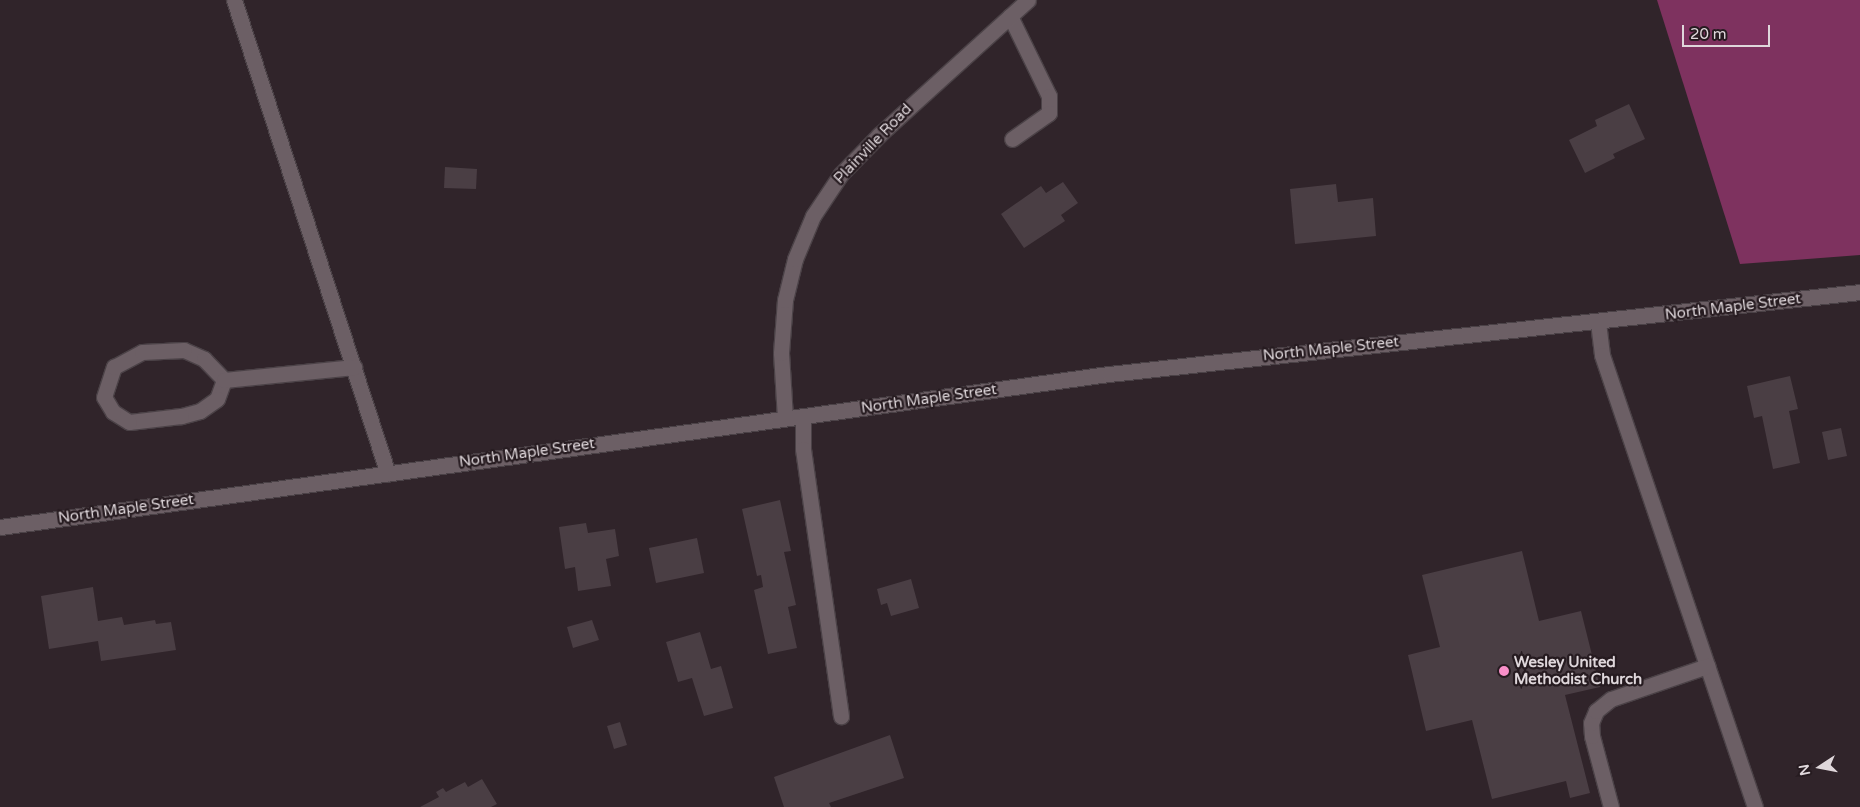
<!DOCTYPE html>
<style>
body{margin:0}
#map{position:relative;width:1860px;height:807px;overflow:hidden;background:#30242a;font-family:"Varela Round",sans-serif}
div>[style]{position:absolute}
.forest>*{inset:0;background:#7e325f}
.building>*{inset:0;background:#4a3e44}
.roads{filter:drop-shadow(1px 0 #4b4247) drop-shadow(-1px 0 #4b4247) drop-shadow(0 1px #4b4247) drop-shadow(0 -1px #4b4247)}
.lane>*{height:15px;margin:-7.5px;padding:0 7.5px;transform-origin:7.5px;border-radius:7.5px;background:#6c5f65}
.secondary>*{height:15px;margin:-7.5px;padding:0 7.5px;transform-origin:7.5px;border-radius:7.5px;background:#6c5f65}
.dots>*{width:14px;height:14px;translate:-50% -50%;box-sizing:border-box;border:2px solid #261b20;border-radius:50%}
span{translate:-50% -50%;white-space:nowrap;text-align:center;line-height:1.15;-webkit-text-stroke:4.5px #261b20;paint-order:stroke}
.street-label{font-size:15px;color:#dfd7db}
.poi-label{font-size:15px;color:#dfd7db;font-weight:700}
.left{translate:0 -50%;text-align:left}
.north{position:absolute;left:1795px;top:742px;width:50px;height:50px;-webkit-text-stroke:4px #261b20;paint-order:stroke;rotate:259deg;font-size:14px;font-weight:700;line-height:20px;text-align:center;color:#dfd7db}
.north::after{content:'';display:block;margin:auto;width:18px;height:22px;background:#dfd7db;clip-path:polygon(50% 0,100% 100%,50% 72%,0 100%)}
.scale{position:absolute;left:1682px;top:25px;width:88px;height:22px;box-sizing:border-box;border:2px solid #dfd7db;border-top:0;padding-left:6px;font-size:15px;line-height:18px;white-space:nowrap;color:#dfd7db;-webkit-text-stroke:4px #261b20;paint-order:stroke}
</style>
<div id="map">
<div class="forest">
<div style="clip-path:polygon(1657px 0,1860px 0,1860px 255px,1740px 264px)"></div>
</div>
<div class="building">
<div style="clip-path:polygon(1629px 104px,1645px 139px,1613px 154px,1615px 158px,1585px 173px,1569px 140px,1597px 126px,1595px 120px)"></div>
<div style="clip-path:polygon(445px 167px,477px 169px,476px 189px,444px 188px)"></div>
<div style="clip-path:polygon(1063px 182px,1078px 203px,1061px 215px,1065px 221px,1024px 248px,1001px 214px,1041px 186px,1046px 193px)"></div>
<div style="clip-path:polygon(1336px 184px,1338px 202px,1373px 198px,1376px 236px,1295px 244px,1290px 189px)"></div>
<div style="clip-path:polygon(1790px 376px,1798px 409px,1789px 411px,1800px 463px,1773px 469px,1762px 416px,1754px 418px,1747px 386px)"></div>
<div style="clip-path:polygon(1841px 428px,1847px 456px,1828px 460px,1822px 432px)"></div>
<div style="clip-path:polygon(780px 500px,791px 551px,784px 552px,796px 605px,788px 607px,797px 648px,768px 654px,754px 590px,763px 587px,761px 575px,757px 576px,742px 509px)"></div>
<div style="clip-path:polygon(586px 523px,588px 533px,615px 529px,619px 556px,606px 559px,611px 586px,578px 591px,575px 567px,565px 569px,559px 527px)"></div>
<div style="clip-path:polygon(697px 538px,704px 573px,656px 583px,649px 548px)"></div>
<div style="clip-path:polygon(1522px 551px,1539px 621px,1581px 611px,1600px 687px,1565px 695px,1590px 793px,1570px 798px,1566px 781px,1492px 799px,1472px 720px,1426px 731px,1408px 655px,1440px 647px,1422px 575px)"></div>
<div style="clip-path:polygon(911px 579px,919px 608px,891px 616px,887px 603px,881px 605px,877px 589px)"></div>
<div style="clip-path:polygon(93px 587px,98px 621px,122px 617px,124px 625px,155px 620px,156px 624px,171px 622px,176px 650px,101px 661px,98px 641px,49px 649px,41px 596px)"></div>
<div style="clip-path:polygon(592px 620px,599px 640px,573px 648px,567px 627px)"></div>
<div style="clip-path:polygon(700px 632px,711px 669px,721px 666px,733px 708px,704px 716px,692px 678px,678px 682px,666px 642px)"></div>
<div style="clip-path:polygon(620px 722px,627px 745px,614px 749px,607px 726px)"></div>
<div style="clip-path:polygon(890px 735px,904px 778px,829px 803px,831px 807px,784px 807px,774px 777px)"></div>
<div style="clip-path:polygon(482px 779px,497px 804px,491px 807px,420px 807px,439px 797px,436px 792px,443px 788px,446px 792px,465px 782px,468px 787px)"></div>
</div>
<div class="roads">
<div class="lane">
<div style="left:234px;top:0;width:498px;rotate:72deg"></div>
<div style="left:1010px;top:16px;width:89px;rotate:64deg"></div>
<div style="left:1049px;top:96px;width:17px;rotate:90deg"></div>
<div style="left:1049px;top:113px;width:45px;rotate:144.9deg"></div>
<div style="left:1598px;top:322px;width:33px;rotate:83deg"></div>
<div style="left:1602px;top:355px;width:477px;rotate:71.3deg"></div>
<div style="left:184px;top:350px;width:22px;rotate:24deg"></div>
<div style="left:204px;top:359px;width:29px;rotate:46deg"></div>
<div style="left:224px;top:380px;width:20px;rotate:110deg"></div>
<div style="left:217px;top:399px;width:21px;rotate:145deg"></div>
<div style="left:200px;top:411px;width:20px;rotate:165deg"></div>
<div style="left:181px;top:416px;width:52px;rotate:173.4deg"></div>
<div style="left:129px;top:422px;width:19px;rotate:-148deg"></div>
<div style="left:113px;top:412px;width:17px;rotate:-121deg"></div>
<div style="left:104px;top:397px;width:32px;rotate:-72deg"></div>
<div style="left:114px;top:367px;width:32px;rotate:-28deg"></div>
<div style="left:142px;top:352px;width:42px;rotate:-2.7deg"></div>
<div style="left:224px;top:380px;width:131px;rotate:-5.7deg"></div>
<div style="left:803px;top:416px;width:33px;rotate:90deg"></div>
<div style="left:803px;top:449px;width:270px;rotate:81.9deg"></div>
<div style="left:1611px;top:807px;width:73px;rotate:-105deg"></div>
<div style="left:1592px;top:736px;width:13px;rotate:-94deg"></div>
<div style="left:1591px;top:723px;width:13px;rotate:-67deg"></div>
<div style="left:1596px;top:711px;width:19px;rotate:-39deg"></div>
<div style="left:1611px;top:699px;width:102px;rotate:-19deg"></div>
</div>
<div class="secondary">
<div style="left:785px;top:418px;width:65px;rotate:-93.5deg"></div>
<div style="left:781px;top:353px;width:53px;rotate:-85.7deg"></div>
<div style="left:785px;top:300px;width:42px;rotate:-76.3deg"></div>
<div style="left:795px;top:259px;width:47px;rotate:-67.3deg"></div>
<div style="left:813px;top:216px;width:50px;rotate:-56.3deg"></div>
<div style="left:841px;top:174px;width:54px;rotate:-45.7deg"></div>
<div style="left:879px;top:135px;width:201px;rotate:-42.2deg"></div>
<div style="left:0;top:527px;width:1120px;rotate:-7.86deg"></div>
<div style="left:1109px;top:374px;width:755px;rotate:-6.23deg"></div>
</div>
</div>
<div class="dots">
<div style="left:1504px;top:671px;background:#f98fc9"></div>
</div>
<div class="street-label">
<span style="left:873px;top:144px;rotate:-46deg">Plainville Road</span>
<span style="left:1733px;top:307px;rotate:-7deg">North Maple Street</span>
<span style="left:1331px;top:349px;rotate:-6deg">North Maple Street</span>
<span style="left:929px;top:399px;rotate:-8deg">North Maple Street</span>
<span style="left:527px;top:453px;rotate:-8deg">North Maple Street</span>
<span style="left:126px;top:509px;rotate:-8deg">North Maple Street</span>
</div>
<div class="poi-label">
<span class="left" style="left:1514px;top:671px">Wesley United<br>Methodist Church</span>
</div>
<div class="north">N</div>
<div class="scale">20 m</div>
</div>
